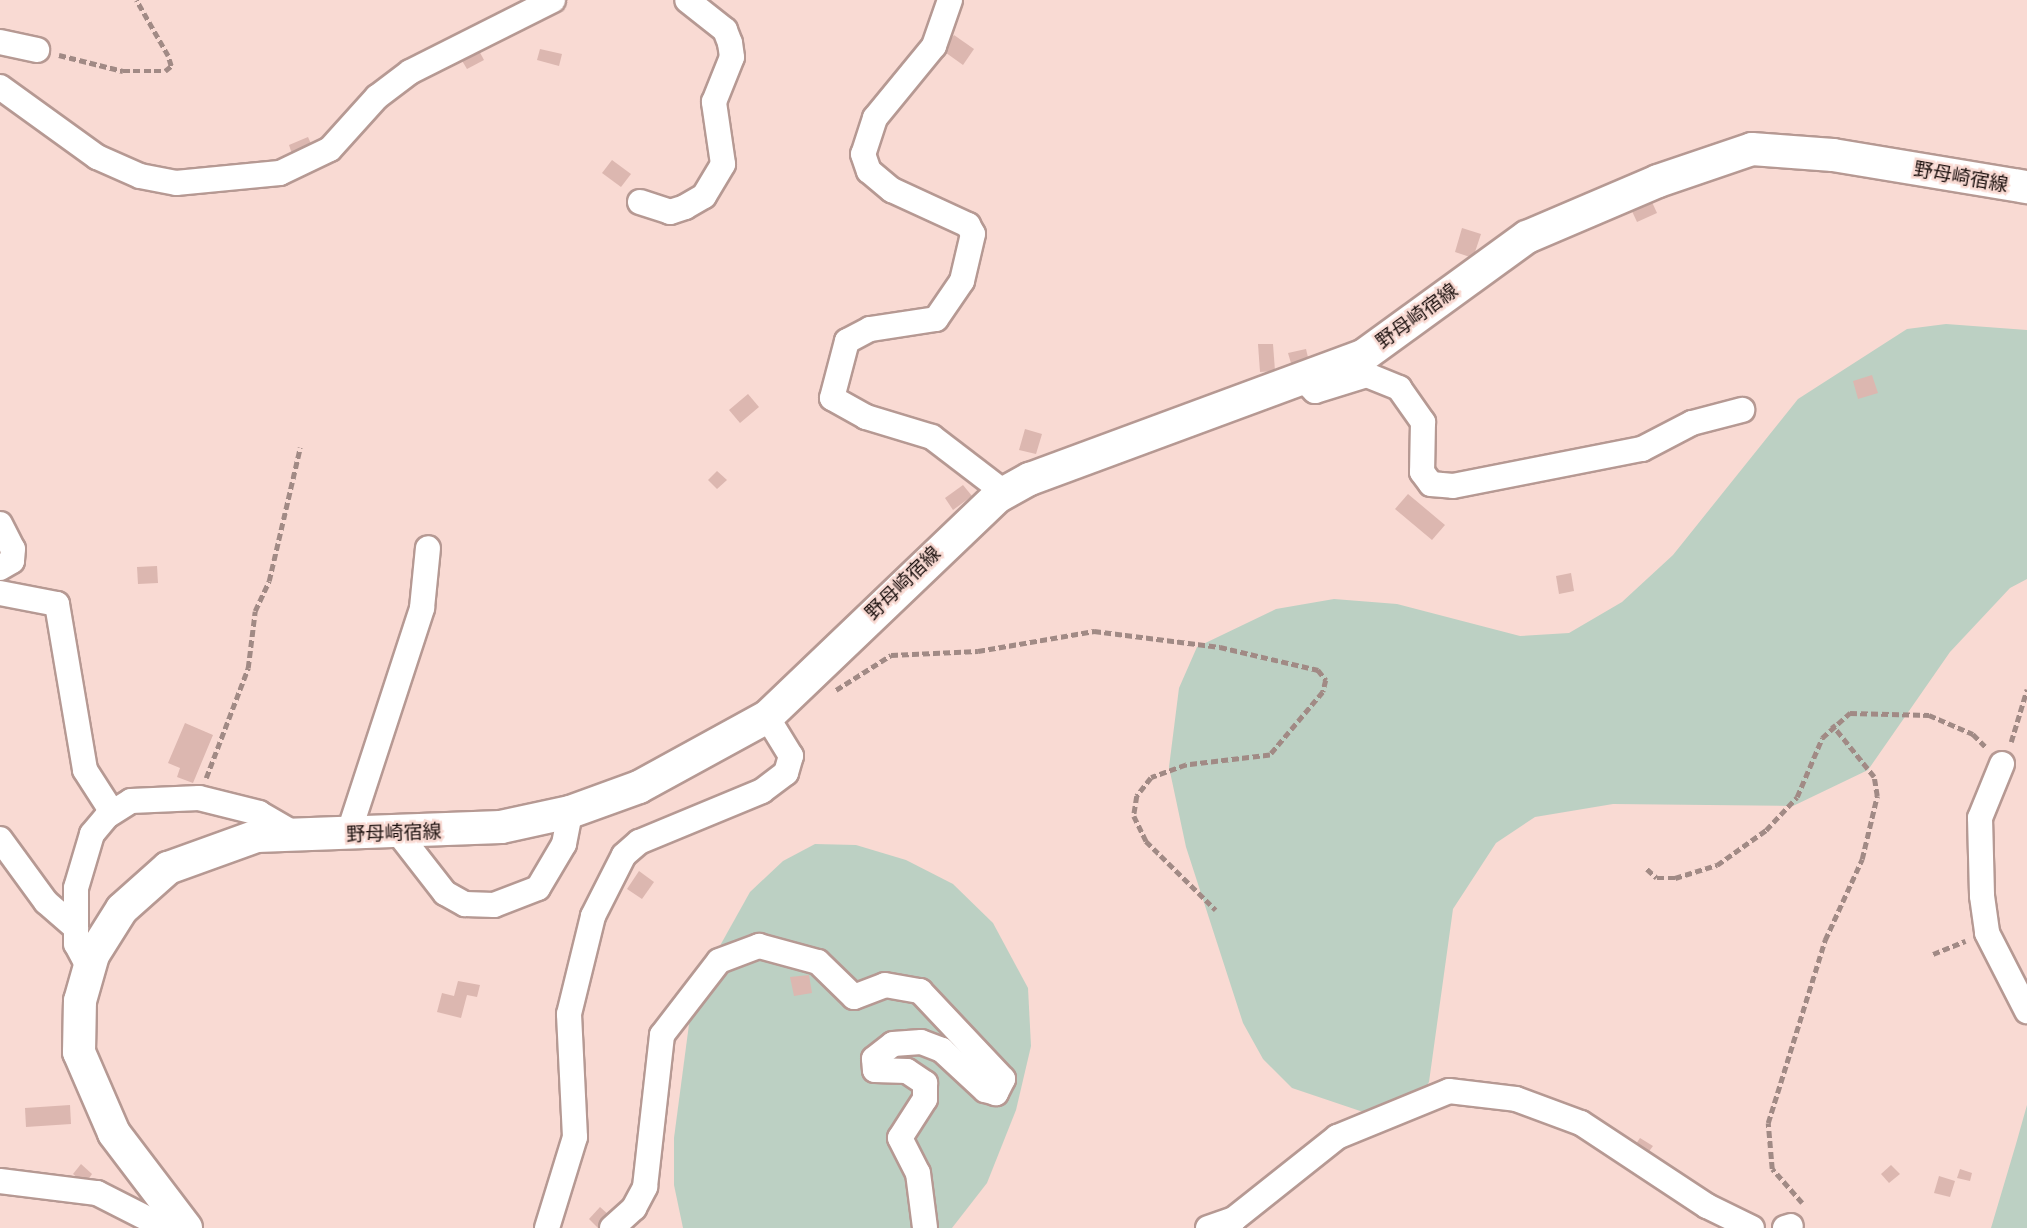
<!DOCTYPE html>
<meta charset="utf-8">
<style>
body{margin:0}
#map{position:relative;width:2027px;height:1228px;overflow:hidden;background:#f9dad3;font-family:Raleway,"Noto Sans JP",sans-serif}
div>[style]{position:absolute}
.green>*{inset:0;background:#bcd0c3}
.building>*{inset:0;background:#dcb7b0}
.path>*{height:4.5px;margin-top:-2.25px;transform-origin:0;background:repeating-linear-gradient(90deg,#a18a85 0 7px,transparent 0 10.5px)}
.roads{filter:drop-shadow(2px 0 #b69993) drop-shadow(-2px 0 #b69993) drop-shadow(0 2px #b69993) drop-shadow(0 -2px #b69993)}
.minor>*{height:24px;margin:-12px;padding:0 12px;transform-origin:12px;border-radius:12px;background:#fff}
.major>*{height:32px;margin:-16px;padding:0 16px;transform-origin:16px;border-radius:16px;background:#fff}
span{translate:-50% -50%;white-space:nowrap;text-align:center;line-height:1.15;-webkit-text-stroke:5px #f9dad3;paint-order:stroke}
.street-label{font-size:19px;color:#1a0f0d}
</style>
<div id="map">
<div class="green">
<div style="clip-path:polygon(1946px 324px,2027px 330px,2027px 579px,2010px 588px,1950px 652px,1868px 770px,1793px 806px,1613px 804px,1535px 817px,1496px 843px,1453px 909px,1429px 1082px,1411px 1110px,1378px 1117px,1292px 1088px,1263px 1059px,1243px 1023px,1186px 847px,1169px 767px,1179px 688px,1197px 647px,1276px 609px,1334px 599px,1397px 604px,1520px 636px,1569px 633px,1622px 602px,1673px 555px,1798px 399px,1907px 329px)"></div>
<div style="clip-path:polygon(815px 844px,856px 845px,906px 860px,953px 884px,993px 923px,1028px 988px,1031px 1046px,1016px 1110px,987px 1183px,952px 1228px,683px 1228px,674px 1185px,674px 1138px,693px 994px,750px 892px,783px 861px)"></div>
<div style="clip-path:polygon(2027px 1105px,2027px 1228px,1991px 1228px,2016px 1144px)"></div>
</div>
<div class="building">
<div style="clip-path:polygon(954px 35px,974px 49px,963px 65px,942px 50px)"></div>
<div style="clip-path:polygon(478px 49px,484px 60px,467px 69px,461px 59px)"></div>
<div style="clip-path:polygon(540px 49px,562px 54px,559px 66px,537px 60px)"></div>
<div style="clip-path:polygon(308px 137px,312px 146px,292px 154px,289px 145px)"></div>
<div style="clip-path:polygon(612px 160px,631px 174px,621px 187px,602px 173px)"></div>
<div style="clip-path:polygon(1651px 200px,1657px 213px,1637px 222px,1631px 209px)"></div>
<div style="clip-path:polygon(1462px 228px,1481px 234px,1473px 258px,1455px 252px)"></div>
<div style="clip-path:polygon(1258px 344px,1273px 344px,1275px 371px,1260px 372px)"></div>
<div style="clip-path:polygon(1306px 349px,1310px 366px,1293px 370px,1288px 353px)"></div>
<div style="clip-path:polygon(1872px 375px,1878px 393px,1858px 399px,1853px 381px)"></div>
<div style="clip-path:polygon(748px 394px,759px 407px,740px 423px,729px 410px)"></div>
<div style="clip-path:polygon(1025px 429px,1042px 434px,1036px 454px,1019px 450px)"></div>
<div style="clip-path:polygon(717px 471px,727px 480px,717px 489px,708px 480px)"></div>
<div style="clip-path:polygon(963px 485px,972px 496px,953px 510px,945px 498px)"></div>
<div style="clip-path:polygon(1408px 494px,1445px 525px,1432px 540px,1395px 509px)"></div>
<div style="clip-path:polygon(157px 566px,158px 583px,138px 584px,137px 567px)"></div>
<div style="clip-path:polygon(1571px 573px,1574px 591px,1559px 594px,1556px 576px)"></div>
<div style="clip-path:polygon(185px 723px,213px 735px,193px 783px,177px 777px,180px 768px,168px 763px)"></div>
<div style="clip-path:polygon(639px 871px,654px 882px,642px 899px,627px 889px)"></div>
<div style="clip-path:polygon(809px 975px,812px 993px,794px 996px,790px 977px)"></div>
<div style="clip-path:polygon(458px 981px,480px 985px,477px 997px,467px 995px,461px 1018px,437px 1012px,442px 993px,454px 996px)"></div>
<div style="clip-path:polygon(70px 1105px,71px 1124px,26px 1127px,25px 1108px)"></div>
<div style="clip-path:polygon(1640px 1138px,1653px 1146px,1644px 1158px,1632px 1150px)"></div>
<div style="clip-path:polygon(81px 1164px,92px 1174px,85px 1184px,73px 1174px)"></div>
<div style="clip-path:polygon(1891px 1165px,1900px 1174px,1889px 1183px,1881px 1174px)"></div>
<div style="clip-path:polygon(1960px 1169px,1972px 1173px,1970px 1181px,1957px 1178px)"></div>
<div style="clip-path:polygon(1939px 1176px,1955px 1181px,1950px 1197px,1934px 1193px)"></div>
<div style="clip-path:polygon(600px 1207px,610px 1216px,598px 1228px,589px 1219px)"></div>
</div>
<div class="path">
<div style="left:59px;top:55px;width:66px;rotate:14deg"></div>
<div style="left:123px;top:71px;width:42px"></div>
<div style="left:165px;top:71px;width:8px;rotate:-40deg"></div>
<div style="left:171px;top:66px;width:10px;rotate:-107deg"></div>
<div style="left:168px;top:56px;width:64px;rotate:-119.7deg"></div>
<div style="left:836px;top:690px;width:65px;rotate:-32.5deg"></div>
<div style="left:891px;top:655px;width:87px;rotate:-2.6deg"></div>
<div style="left:978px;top:651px;width:118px;rotate:-9.8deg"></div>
<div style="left:1094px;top:631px;width:127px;rotate:7.2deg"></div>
<div style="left:1220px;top:647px;width:101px;rotate:13.2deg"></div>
<div style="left:1318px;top:670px;width:13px;rotate:51deg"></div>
<div style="left:1326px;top:680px;width:12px;rotate:104deg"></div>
<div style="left:1323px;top:692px;width:82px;rotate:130.1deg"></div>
<div style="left:1270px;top:755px;width:85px;rotate:173.2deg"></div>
<div style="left:1186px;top:765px;width:37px;rotate:160deg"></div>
<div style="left:1151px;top:778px;width:23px;rotate:128deg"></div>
<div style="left:1137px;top:796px;width:20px;rotate:99deg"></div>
<div style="left:1134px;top:816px;width:28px;rotate:64deg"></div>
<div style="left:1146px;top:841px;width:98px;rotate:44.6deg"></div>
<div style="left:2011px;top:742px;width:55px;rotate:-73.2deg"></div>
<div style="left:206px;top:778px;width:118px;rotate:-69.1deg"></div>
<div style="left:248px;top:668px;width:57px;rotate:-83deg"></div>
<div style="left:255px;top:611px;width:33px;rotate:-65deg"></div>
<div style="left:269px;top:581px;width:137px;rotate:-76.9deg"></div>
<div style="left:1647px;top:869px;width:13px;rotate:42deg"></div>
<div style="left:1657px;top:878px;width:18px"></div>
<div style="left:1675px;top:878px;width:44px;rotate:-17.2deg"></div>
<div style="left:1717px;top:865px;width:60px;rotate:-35.5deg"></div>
<div style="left:1766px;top:830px;width:45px;rotate:-46.8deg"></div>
<div style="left:1797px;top:797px;width:64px;rotate:-67deg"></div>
<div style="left:1822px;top:738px;width:38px;rotate:-42deg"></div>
<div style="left:1850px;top:713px;width:79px;rotate:1.5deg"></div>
<div style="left:1929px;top:715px;width:48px;rotate:23.4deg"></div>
<div style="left:1973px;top:734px;width:18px;rotate:45deg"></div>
<div style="left:1933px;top:954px;width:35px;rotate:-22deg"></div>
<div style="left:1802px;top:1203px;width:45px;rotate:-131.4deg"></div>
<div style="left:1772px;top:1169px;width:46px;rotate:-95deg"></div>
<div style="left:1768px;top:1123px;width:192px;rotate:-72.7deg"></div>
<div style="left:1825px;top:940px;width:89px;rotate:-65.4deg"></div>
<div style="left:1862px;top:859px;width:65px;rotate:-76.6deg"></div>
<div style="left:1877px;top:796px;width:19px;rotate:-99deg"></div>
<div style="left:1874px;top:777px;width:67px;rotate:-128.9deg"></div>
</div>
<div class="roads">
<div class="minor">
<div style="left:950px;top:0;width:49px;rotate:109.2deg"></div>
<div style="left:934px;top:46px;width:93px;rotate:129.3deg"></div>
<div style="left:875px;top:118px;width:38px;rotate:108deg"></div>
<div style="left:863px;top:154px;width:18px;rotate:71deg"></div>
<div style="left:869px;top:171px;width:30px;rotate:40deg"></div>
<div style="left:892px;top:190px;width:84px;rotate:24.7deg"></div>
<div style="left:968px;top:225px;width:10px;rotate:61deg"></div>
<div style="left:973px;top:234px;width:48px;rotate:103.2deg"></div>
<div style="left:962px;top:281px;width:46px;rotate:124.4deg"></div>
<div style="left:936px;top:319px;width:67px;rotate:171.4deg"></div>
<div style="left:870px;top:329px;width:26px;rotate:152deg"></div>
<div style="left:847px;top:341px;width:59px;rotate:104.7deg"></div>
<div style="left:832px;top:398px;width:39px;rotate:29deg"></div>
<div style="left:866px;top:417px;width:69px;rotate:16.9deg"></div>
<div style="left:932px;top:437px;width:92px;rotate:37.5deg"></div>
<div style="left:0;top:42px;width:38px;rotate:12deg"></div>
<div style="left:0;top:87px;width:120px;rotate:35.8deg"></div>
<div style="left:97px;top:157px;width:47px;rotate:23.8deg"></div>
<div style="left:140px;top:176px;width:37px;rotate:11deg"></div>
<div style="left:176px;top:183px;width:104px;rotate:-5.5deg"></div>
<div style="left:280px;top:173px;width:55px;rotate:-25.6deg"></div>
<div style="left:330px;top:149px;width:70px;rotate:-47.9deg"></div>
<div style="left:377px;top:97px;width:41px;rotate:-37.1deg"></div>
<div style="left:410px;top:72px;width:160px;rotate:-26.7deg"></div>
<div style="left:640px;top:202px;width:32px;rotate:18deg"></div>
<div style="left:670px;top:212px;width:16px;rotate:-18deg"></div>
<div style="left:685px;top:207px;width:22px;rotate:-30deg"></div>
<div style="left:704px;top:196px;width:37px;rotate:-59deg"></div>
<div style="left:723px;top:164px;width:63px;rotate:-98.3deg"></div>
<div style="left:714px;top:102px;width:48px;rotate:-68.2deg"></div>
<div style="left:732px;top:57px;width:14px;rotate:-98deg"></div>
<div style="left:730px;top:43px;width:14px;rotate:-111deg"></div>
<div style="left:725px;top:30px;width:48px;rotate:-141.7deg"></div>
<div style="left:1305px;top:381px;width:14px;rotate:45deg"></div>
<div style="left:1315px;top:391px;width:54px;rotate:-17.1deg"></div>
<div style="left:1367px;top:375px;width:35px;rotate:22deg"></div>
<div style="left:1399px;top:388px;width:42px;rotate:54.8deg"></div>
<div style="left:1423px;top:422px;width:50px;rotate:91.1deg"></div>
<div style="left:1422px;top:472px;width:15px;rotate:53deg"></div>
<div style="left:1431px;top:484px;width:22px;rotate:5deg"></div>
<div style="left:1453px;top:486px;width:193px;rotate:-11.1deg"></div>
<div style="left:1642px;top:449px;width:56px;rotate:-27.5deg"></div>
<div style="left:1692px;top:423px;width:52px;rotate:-14.6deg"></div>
<div style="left:0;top:524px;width:28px;rotate:63deg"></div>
<div style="left:13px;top:549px;width:12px;rotate:95deg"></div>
<div style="left:12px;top:561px;width:14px;rotate:150deg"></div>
<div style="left:0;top:593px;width:58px;rotate:10.9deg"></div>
<div style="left:57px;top:604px;width:168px;rotate:80.4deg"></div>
<div style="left:85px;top:770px;width:50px;rotate:57.3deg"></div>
<div style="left:2002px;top:764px;width:58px;rotate:112.2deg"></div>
<div style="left:1980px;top:818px;width:78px;rotate:88.5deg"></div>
<div style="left:1982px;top:896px;width:37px;rotate:82deg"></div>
<div style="left:1987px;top:933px;width:88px;rotate:62.9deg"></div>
<div style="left:399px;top:834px;width:75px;rotate:52.1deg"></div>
<div style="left:445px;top:893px;width:23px;rotate:29deg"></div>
<div style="left:465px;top:904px;width:29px;rotate:2deg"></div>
<div style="left:494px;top:905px;width:47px;rotate:-21.1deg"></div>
<div style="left:538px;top:888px;width:51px;rotate:-59.4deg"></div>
<div style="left:564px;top:844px;width:33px;rotate:-79deg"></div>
<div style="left:348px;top:835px;width:239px;rotate:-71.9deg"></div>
<div style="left:422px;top:608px;width:60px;rotate:-84.3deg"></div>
<div style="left:0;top:839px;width:78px;rotate:53.9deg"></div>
<div style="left:46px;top:902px;width:40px;rotate:41deg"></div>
<div style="left:89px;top:968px;width:27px;rotate:-118deg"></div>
<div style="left:76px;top:944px;width:56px;rotate:-90deg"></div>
<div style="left:76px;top:888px;width:56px;rotate:-73.5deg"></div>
<div style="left:92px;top:834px;width:23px;rotate:-50deg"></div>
<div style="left:107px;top:816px;width:28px;rotate:-32deg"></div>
<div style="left:131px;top:801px;width:68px;rotate:-2.5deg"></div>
<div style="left:199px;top:798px;width:62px;rotate:14deg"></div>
<div style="left:259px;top:813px;width:42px;rotate:30.3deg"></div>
<div style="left:0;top:1181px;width:98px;rotate:7.1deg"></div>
<div style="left:97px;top:1193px;width:64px;rotate:27deg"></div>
<div style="left:154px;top:1222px;width:23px;rotate:-13deg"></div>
<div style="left:547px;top:1228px;width:95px;rotate:-72.9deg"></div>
<div style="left:575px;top:1137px;width:123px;rotate:-92.8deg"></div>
<div style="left:569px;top:1014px;width:101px;rotate:-76.2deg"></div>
<div style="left:593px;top:916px;width:68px;rotate:-63.1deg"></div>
<div style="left:624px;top:855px;width:20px;rotate:-41deg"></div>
<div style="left:639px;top:842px;width:133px;rotate:-22.5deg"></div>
<div style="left:762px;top:791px;width:30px;rotate:-37deg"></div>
<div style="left:786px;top:773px;width:18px;rotate:-74deg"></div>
<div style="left:791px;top:756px;width:46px;rotate:-121.6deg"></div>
<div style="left:612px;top:1228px;width:30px;rotate:-42deg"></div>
<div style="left:634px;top:1208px;width:24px;rotate:-62deg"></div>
<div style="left:645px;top:1187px;width:153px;rotate:-83.6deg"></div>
<div style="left:662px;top:1035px;width:93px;rotate:-52.4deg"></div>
<div style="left:719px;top:961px;width:43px;rotate:-20.6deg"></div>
<div style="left:759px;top:946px;width:61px;rotate:15.2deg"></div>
<div style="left:818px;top:962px;width:50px;rotate:44.2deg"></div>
<div style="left:854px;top:997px;width:33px;rotate:-21deg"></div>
<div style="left:885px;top:985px;width:36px;rotate:10deg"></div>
<div style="left:920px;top:991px;width:121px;rotate:46.7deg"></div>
<div style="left:1003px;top:1079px;width:16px;rotate:117deg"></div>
<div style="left:996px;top:1093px;width:11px;rotate:-165deg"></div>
<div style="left:985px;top:1090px;width:59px;rotate:-137.1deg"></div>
<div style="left:942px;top:1050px;width:22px;rotate:-159deg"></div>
<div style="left:921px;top:1042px;width:28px;rotate:176deg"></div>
<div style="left:893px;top:1044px;width:24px;rotate:142deg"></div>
<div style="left:874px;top:1059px;width:11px;rotate:85deg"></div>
<div style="left:875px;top:1070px;width:32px;rotate:2deg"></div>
<div style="left:907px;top:1071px;width:22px;rotate:34deg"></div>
<div style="left:925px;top:1083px;width:16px;rotate:90deg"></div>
<div style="left:925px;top:1099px;width:46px;rotate:122.7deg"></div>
<div style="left:900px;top:1138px;width:39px;rotate:63deg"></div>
<div style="left:918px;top:1173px;width:55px;rotate:82.7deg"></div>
<div style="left:1208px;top:1228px;width:28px;rotate:-19deg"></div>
<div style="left:1234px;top:1219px;width:132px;rotate:-38.5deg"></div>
<div style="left:1337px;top:1137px;width:121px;rotate:-22.3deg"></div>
<div style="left:1449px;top:1091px;width:67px;rotate:6.8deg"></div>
<div style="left:1516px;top:1099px;width:69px;rotate:20.3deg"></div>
<div style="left:1581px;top:1123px;width:151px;rotate:33.4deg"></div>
<div style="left:1707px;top:1206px;width:50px;rotate:26.1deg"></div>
<div style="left:1785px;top:1228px;width:6px;rotate:-18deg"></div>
</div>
<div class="major">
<div style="left:186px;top:1228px;width:119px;rotate:-127.2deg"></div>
<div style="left:114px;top:1133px;width:88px;rotate:-113.4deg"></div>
<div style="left:79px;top:1052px;width:51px;rotate:-88.9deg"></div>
<div style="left:80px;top:1001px;width:48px;rotate:-74.2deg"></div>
<div style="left:93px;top:955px;width:54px;rotate:-57.8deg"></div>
<div style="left:122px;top:909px;width:62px;rotate:-41.7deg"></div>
<div style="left:168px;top:868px;width:95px;rotate:-19.8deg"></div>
<div style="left:257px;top:836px;width:244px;rotate:-2.1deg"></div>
<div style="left:501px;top:827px;width:71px;rotate:-12.3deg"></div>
<div style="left:570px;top:812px;width:73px;rotate:-19.9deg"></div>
<div style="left:639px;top:787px;width:146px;rotate:-28.7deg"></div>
<div style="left:767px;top:717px;width:318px;rotate:-43.7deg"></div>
<div style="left:997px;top:497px;width:38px;rotate:-29deg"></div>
<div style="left:1030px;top:479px;width:355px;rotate:-20.3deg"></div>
<div style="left:1363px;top:356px;width:203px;rotate:-36deg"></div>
<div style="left:1527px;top:237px;width:142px;rotate:-23.1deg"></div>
<div style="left:1658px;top:181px;width:99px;rotate:-18.8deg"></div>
<div style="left:1752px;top:149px;width:81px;rotate:4.2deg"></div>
<div style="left:1833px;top:155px;width:197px;rotate:9.4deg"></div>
</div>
</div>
<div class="street-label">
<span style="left:1961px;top:177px;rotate:10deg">野母崎宿線</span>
<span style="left:1417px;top:316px;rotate:-36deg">野母崎宿線</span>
<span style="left:903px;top:583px;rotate:-44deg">野母崎宿線</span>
<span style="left:394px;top:833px;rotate:-2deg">野母崎宿線</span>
</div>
</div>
